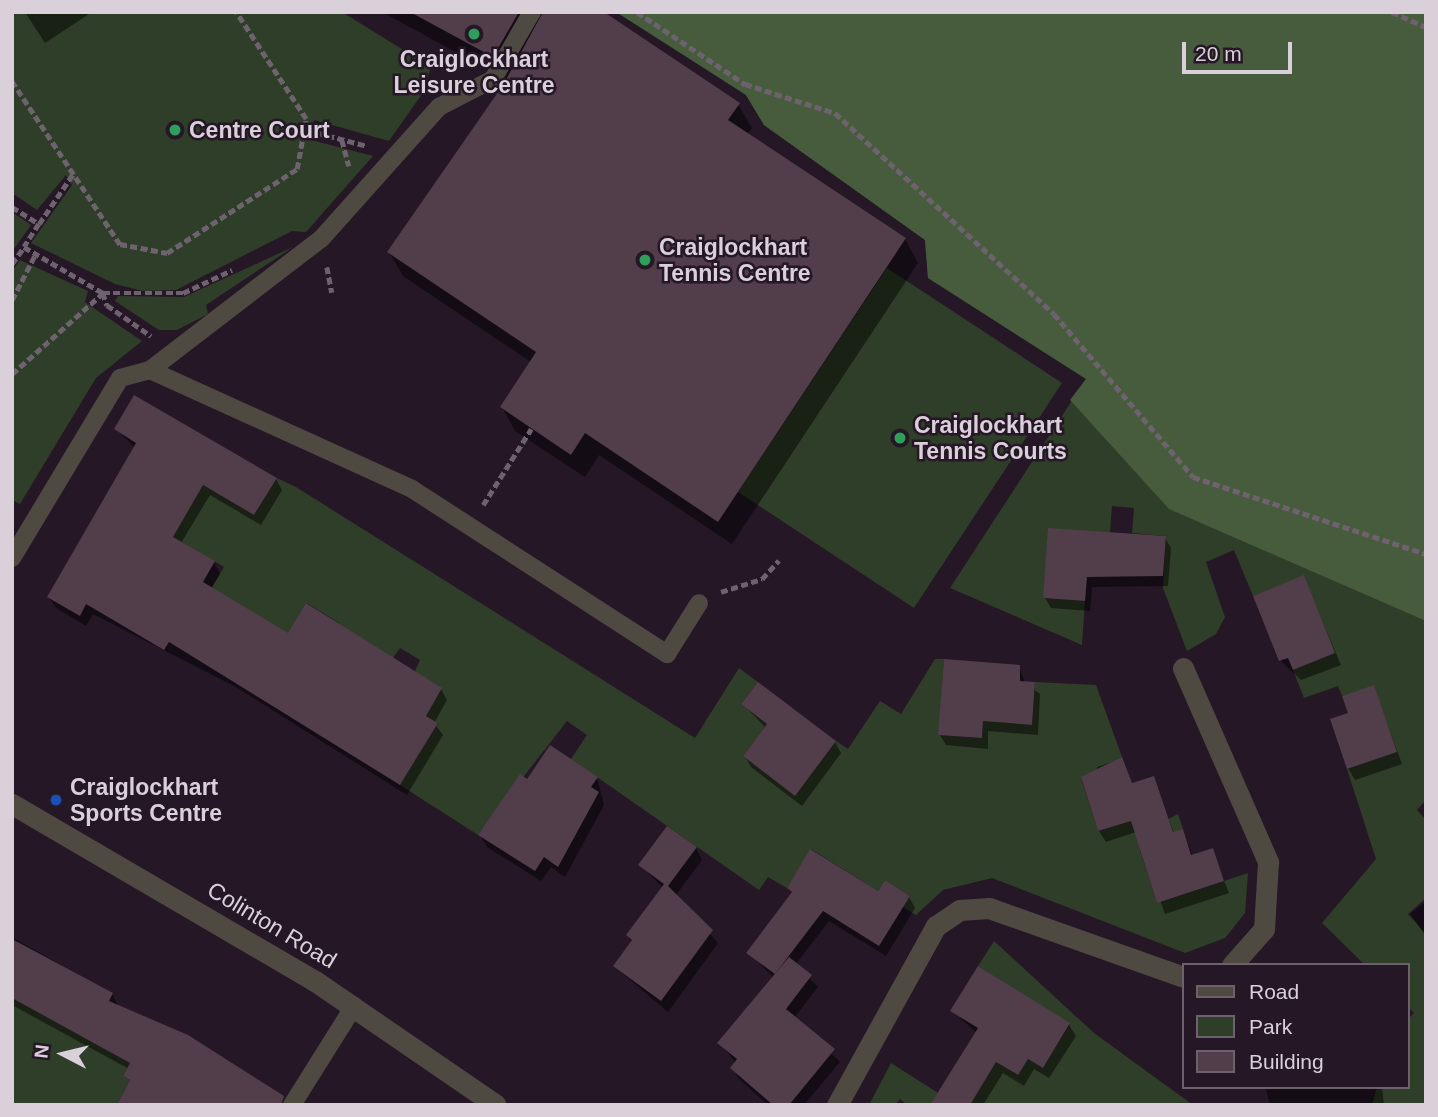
<!DOCTYPE html>
<style>
body{margin:0}
#map{position:relative;width:1438px;height:1117px;overflow:hidden;background:#251726;font-family:Helvetica,sans-serif}
div>[style]{position:absolute}
.green>*{inset:0;background:#2f3e28}
.forest>*{inset:0;background:#465c3c}
.shadow>*{inset:0;background:#0007}
.building>*{inset:0;background:#523d4a}
.path>*{height:4.5px;margin-top:-2.25px;transform-origin:0;background:repeating-linear-gradient(90deg,#6f626f 0 7px,transparent 0 10.5px)}
.service>*{height:18px;margin:-9px;padding:0 9px;transform-origin:9px;border-radius:9px;background:#4e4a41}
.minor>*{height:21px;margin:-10.5px;padding:0 10.5px;transform-origin:10.5px;border-radius:10.5px;background:#4e4a41}
.tertiary>*{height:21px;margin:-10.5px;padding:0 10.5px;transform-origin:10.5px;border-radius:10.5px;background:#4e4a41}
.dots>*{width:19px;height:19px;translate:-50% -50%;box-sizing:border-box;border:4px solid #251726;border-radius:50%}
span{translate:-50% -50%;white-space:nowrap;text-align:center;line-height:1.15;-webkit-text-stroke:5px #251726;paint-order:stroke}
.poi-label{font-size:23px;color:#dad0da;font-weight:700}
.left{translate:0 -50%;text-align:left}
.street-label{font-size:23px;color:#dad0da}
.frame{position:absolute;inset:0;border:14px solid #dad0da;pointer-events:none}
.legend{position:absolute;left:1182px;top:963px;width:228px;height:126px;box-sizing:border-box;background:#251726;border:2px solid #6d616e;margin:0;padding:9px 12px;list-style:none;font-size:21px;color:#dad0da}
.legend li{display:flex;align-items:center;gap:14px;height:35px}
.legend b{width:35px;border:2px solid #6d616e}
.north{position:absolute;left:28px;top:1019px;width:70px;height:70px;-webkit-text-stroke:5px #251726;paint-order:stroke;rotate:277deg;font-size:19px;font-weight:700;line-height:28px;text-align:center;color:#dad0da}
.north::after{content:'';display:block;margin:auto;width:24px;height:32px;background:#dad0da;clip-path:polygon(50% 0,100% 100%,50% 72%,0 100%)}
.scale{position:absolute;left:1182px;top:42px;width:110px;height:32px;box-sizing:border-box;border:4px solid #dad0da;border-top:0;padding-left:9px;font-size:21px;line-height:24px;white-space:nowrap;color:#dad0da;-webkit-text-stroke:5px #251726;paint-order:stroke}
</style>
<div id="map">
<div class="green">
<div style="clip-path:polygon(12px 12px,342px 12px,431px 67px,422px 94px,389px 141px,314px 120px,311px 140px,373px 156px,306px 232px,292px 231px,176px 290px,143px 291px,115px 284px,31px 243px,72px 185px,66px 175px,37px 210px,12px 193px)"></div>
<div style="clip-path:polygon(620px 12px,1426px 12px,1426px 800px,1417px 810px,1426px 820px,1426px 898px,1408px 914px,1426px 934px,1426px 1105px,1372px 1105px,1377px 1087px,1408px 1087px,1408px 1019px,1414px 1013px,1408px 1007px,1408px 965px,1365px 965px,1322px 923px,1376px 859px,1347px 769px,1396px 752px,1374px 686px,1342px 696px,1338px 686px,1304px 698px,1293px 670px,1335px 653px,1304px 576px,1253px 596px,1234px 550px,1206px 562px,1225px 617px,1216px 634px,1187px 651px,1163px 588px,1166px 536px,1132px 533px,1134px 508px,1112px 506px,1110px 533px,1043px 598px,1085px 601px,1082px 645px,950px 588px,1086px 379px,928px 278px,925px 240px,764px 125px,746px 95px)"></div>
<div style="clip-path:polygon(12px 212px,31px 225px,12px 252px)"></div>
<div style="clip-path:polygon(293px 247px,206px 305px,208px 314px,177px 330px,159px 330px,115px 301px,118px 296px,184px 297px)"></div>
<div style="clip-path:polygon(20px 260px,88px 291px,85px 302px,142px 341px,96px 378px,20px 504px,12px 500px,12px 271px)"></div>
<div style="clip-path:polygon(887px 268px,1062px 383px,914px 608px,738px 492px)"></div>
<div style="clip-path:polygon(184px 474px,254px 515px,277px 478px,296px 487px,695px 738px,739px 668px,758px 682px,741px 704px,767px 724px,743px 756px,795px 795px,836px 741px,848px 749px,880px 701px,901px 714px,935px 659px,944px 659px,939px 735px,982px 738px,983px 721px,1032px 725px,1035px 682px,1096px 685px,1122px 757px,1081px 778px,1098px 831px,1165px 810px,1168px 819px,1178px 814px,1183px 829px,1140px 850px,1157px 903px,1248px 873px,1245px 913px,1225px 938px,1185px 953px,992px 878px,943px 890px,916px 915px,903px 907px,910px 896px,885px 880px,878px 891px,811px 849px,787px 888px,768px 877px,759px 890px,571px 759px,587px 735px,567px 721px,478px 835px,400px 785px,438px 723px,426px 716px,415px 671px,420px 660px,400px 648px,393px 658px,321px 653px,339px 623px,307px 603px,288px 634px,176px 646px,224px 567px,173px 537px)"></div>
<div style="clip-path:polygon(994px 941px,1094px 1033px,1193px 1105px,970px 1105px,996px 1062px,1017px 1075px,1028px 1059px,1043px 1068px,1070px 1024px,978px 966px)"></div>
<div style="clip-path:polygon(12px 998px,117px 1039px,110px 1052px,130px 1063px,123px 1076px,130px 1080px,117px 1105px,12px 1105px)"></div>
<div style="clip-path:polygon(891px 1063px,957px 1105px,907px 1105px,900px 1099px,895px 1105px,869px 1105px)"></div>
</div>
<div class="forest">
<div style="clip-path:polygon(616px 12px,1426px 12px,1426px 621px,1169px 509px,1070px 400px,1086px 379px,928px 278px,925px 240px,764px 125px,746px 95px)"></div>
</div>
<div class="shadow">
<div style="clip-path:polygon(25px 12px,92px 12px,45px 43px)"></div>
<div style="clip-path:polygon(382px 12px,601px 12px,738px 104px,752px 128px,747px 135px,905px 239px,918px 263px,732px 544px,599px 455px,585px 477px,515px 431px,502px 407px,531px 362px,403px 276px,389px 252px,507px 80px)"></div>
<div style="clip-path:polygon(116px 429px,276px 479px,282px 490px,261px 525px,210px 495px,181px 543px,214px 562px,220px 574px,211px 589px,288px 636px,441px 689px,447px 700px,434px 723px,443px 735px,407px 795px,234px 686px,93px 614px,86px 626px,56px 608px,49px 597px,135px 448px)"></div>
<div style="clip-path:polygon(1165px 538px,1171px 548px,1168px 586px,1092px 587px,1090px 611px,1051px 608px,1045px 598px)"></div>
<div style="clip-path:polygon(1303px 577px,1341px 665px,1301px 680px,1281px 661px,1255px 597px)"></div>
<div style="clip-path:polygon(1019px 666px,1025px 683px,1040px 694px,1038px 735px,988px 731px,988px 749px,946px 745px,940px 735px)"></div>
<div style="clip-path:polygon(1374px 688px,1402px 764px,1355px 780px,1348px 768px,1350px 714px)"></div>
<div style="clip-path:polygon(743px 704px,835px 742px,841px 753px,802px 806px,751px 767px,745px 756px,766px 728px)"></div>
<div style="clip-path:polygon(1121px 759px,1133px 785px,1153px 778px,1174px 833px,1182px 831px,1193px 856px,1212px 850px,1229px 893px,1165px 914px,1136px 832px,1106px 842px,1099px 831px,1097px 767px)"></div>
<div style="clip-path:polygon(597px 778px,604px 805px,565px 877px,551px 867px,541px 881px,487px 847px,480px 835px,528px 781px)"></div>
<div style="clip-path:polygon(696px 848px,702px 860px,676px 895px,718px 943px,668px 1012px,615px 967px,632px 943px,628px 935px,663px 888px,640px 865px)"></div>
<div style="clip-path:polygon(789px 888px,909px 897px,915px 908px,886px 956px,829px 921px,796px 964px,818px 987px,794px 1018px,840px 1062px,804px 1105px,768px 1105px,739px 1079px,732px 1068px,736px 1063px,720px 1043px,774px 978px,749px 953px,792px 894px)"></div>
<div style="clip-path:polygon(1426px 901px,1426px 936px,1410px 914px)"></div>
<div style="clip-path:polygon(12px 937px,112px 994px,119px 1007px,187px 1037px,130px 1084px,129px 1069px,12px 1005px)"></div>
<div style="clip-path:polygon(952px 1011px,1069px 1025px,1076px 1036px,1049px 1078px,1034px 1069px,1024px 1086px,1003px 1073px,983px 1105px,932px 1105px,977px 1033px)"></div>
<div style="clip-path:polygon(1265px 1087px,1382px 1087px,1384px 1105px,1270px 1105px)"></div>
</div>
<div class="building">
<div style="clip-path:polygon(410px 12px,519px 12px,493px 57px)"></div>
<div style="clip-path:polygon(543px 12px,604px 12px,740px 103px,728px 120px,906px 238px,718px 522px,585px 433px,571px 455px,500px 407px,536px 352px,387px 252px,503px 85px)"></div>
<div style="clip-path:polygon(134px 395px,277px 478px,254px 515px,203px 485px,173px 537px,215px 561px,203px 582px,288px 633px,306px 603px,442px 688px,426px 716px,438px 723px,400px 785px,169px 642px,164px 650px,86px 604px,80px 616px,47px 597px,136px 443px,114px 429px)"></div>
<div style="clip-path:polygon(1048px 528px,1166px 536px,1163px 576px,1087px 577px,1085px 601px,1043px 598px)"></div>
<div style="clip-path:polygon(1304px 575px,1335px 653px,1293px 670px,1288px 658px,1279px 661px,1253px 596px)"></div>
<div style="clip-path:polygon(944px 659px,1020px 665px,1020px 681px,1035px 682px,1032px 725px,983px 721px,982px 738px,938px 735px)"></div>
<div style="clip-path:polygon(758px 682px,836px 741px,795px 796px,743px 756px,767px 724px,741px 704px)"></div>
<div style="clip-path:polygon(1374px 685px,1397px 752px,1347px 769px,1330px 719px,1348px 713px,1342px 696px)"></div>
<div style="clip-path:polygon(550px 745px,598px 777px,591px 787px,599px 792px,558px 867px,544px 857px,535px 871px,478px 835px,520px 774px,527px 779px)"></div>
<div style="clip-path:polygon(1122px 757px,1132px 783px,1154px 776px,1173px 832px,1183px 829px,1191px 855px,1213px 848px,1224px 881px,1157px 903px,1131px 821px,1098px 831px,1081px 777px)"></div>
<div style="clip-path:polygon(667px 826px,697px 847px,668px 886px,713px 930px,661px 1001px,613px 966px,632px 940px,626px 935px,664px 884px,638px 865px)"></div>
<div style="clip-path:polygon(810px 849px,878px 891px,885px 880px,910px 896px,879px 946px,823px 911px,775px 974px,746px 953px,792px 892px,787px 888px)"></div>
<div style="clip-path:polygon(12px 939px,113px 993px,109px 1001px,188px 1035px,284px 1096px,281px 1105px,117px 1105px,130px 1080px,123px 1076px,130px 1063px,12px 998px)"></div>
<div style="clip-path:polygon(789px 957px,812px 975px,786px 1009px,835px 1049px,789px 1105px,773px 1105px,730px 1068px,737px 1059px,717px 1043px)"></div>
<div style="clip-path:polygon(978px 966px,1070px 1023px,1043px 1068px,1028px 1059px,1018px 1075px,996px 1062px,970px 1105px,930px 1105px,978px 1028px,950px 1011px)"></div>
</div>
<div class="path">
<div style="left:637px;top:12px;width:130px;rotate:33.7deg"></div>
<div style="left:745px;top:84px;width:95px;rotate:17.9deg"></div>
<div style="left:835px;top:113px;width:297px;rotate:42.5deg"></div>
<div style="left:1054px;top:314px;width:214px;rotate:49.5deg"></div>
<div style="left:1193px;top:477px;width:245px;rotate:18.3deg"></div>
<div style="left:1392px;top:12px;width:37px;rotate:24deg"></div>
<div style="left:12px;top:81px;width:196px;rotate:56.5deg"></div>
<div style="left:120px;top:244px;width:48px;rotate:10.8deg"></div>
<div style="left:167px;top:253px;width:155px;rotate:-32.9deg"></div>
<div style="left:297px;top:169px;width:51px;rotate:-79.8deg"></div>
<div style="left:306px;top:119px;width:128px;rotate:-123.2deg"></div>
<div style="left:307px;top:130px;width:62px;rotate:14.9deg"></div>
<div style="left:342px;top:140px;width:27px;rotate:75deg"></div>
<div style="left:12px;top:207px;width:32px;rotate:32deg"></div>
<div style="left:39px;top:224px;width:27px;rotate:123deg"></div>
<div style="left:24px;top:247px;width:91px;rotate:30.2deg"></div>
<div style="left:103px;top:293px;width:13px;rotate:72deg"></div>
<div style="left:107px;top:305px;width:54px;rotate:35.2deg"></div>
<div style="left:39px;top:224px;width:60px;rotate:-55.8deg"></div>
<div style="left:12px;top:264px;width:21px;rotate:-55deg"></div>
<div style="left:327px;top:267px;width:26px;rotate:79deg"></div>
<div style="left:12px;top:300px;width:53px;rotate:-62.9deg"></div>
<div style="left:12px;top:374px;width:122px;rotate:-41.7deg"></div>
<div style="left:103px;top:293px;width:80px"></div>
<div style="left:183px;top:293px;width:54px;rotate:-25.1deg"></div>
<div style="left:483px;top:505px;width:90px;rotate:-57.7deg"></div>
<div style="left:721px;top:592px;width:43px;rotate:-17.6deg"></div>
<div style="left:762px;top:579px;width:25px;rotate:-48deg"></div>
</div>
<div class="service">
<div style="left:150px;top:370px;width:215px;rotate:-37.5deg"></div>
<div style="left:321px;top:239px;width:177px;rotate:-48.2deg"></div>
<div style="left:439px;top:107px;width:61px;rotate:-27.4deg"></div>
<div style="left:493px;top:79px;width:78px;rotate:-59.8deg"></div>
<div style="left:12px;top:558px;width:210px;rotate:-59deg"></div>
<div style="left:120px;top:378px;width:31px;rotate:-15deg"></div>
<div style="left:150px;top:370px;width:288px;rotate:24.4deg"></div>
<div style="left:412px;top:489px;width:304px;rotate:32.9deg"></div>
<div style="left:667px;top:654px;width:60px;rotate:-57.9deg"></div>
<div style="left:292px;top:1105px;width:117px;rotate:-57.9deg"></div>
</div>
<div class="minor">
<div style="left:1183px;top:668px;width:212px;rotate:66.3deg"></div>
<div style="left:1268px;top:862px;width:67px;rotate:93.4deg"></div>
<div style="left:1264px;top:929px;width:48px;rotate:131.6deg"></div>
<div style="left:837px;top:1105px;width:205px;rotate:-61.1deg"></div>
<div style="left:936px;top:926px;width:29px;rotate:-34deg"></div>
<div style="left:960px;top:910px;width:29px;rotate:-4deg"></div>
<div style="left:989px;top:908px;width:207px;rotate:19.5deg"></div>
</div>
<div class="tertiary">
<div style="left:12px;top:804px;width:351px;rotate:30.3deg"></div>
<div style="left:315px;top:981px;width:219px;rotate:34.4deg"></div>
</div>
<div class="dots">
<div style="left:474px;top:34px;background:#2e9e5b"></div>
<div style="left:175px;top:130px;background:#2e9e5b"></div>
<div style="left:645px;top:260px;background:#2e9e5b"></div>
<div style="left:900px;top:438px;background:#2e9e5b"></div>
<div style="left:56px;top:800px;background:#1a4fb4"></div>
</div>
<div class="poi-label">
<span style="left:474px;top:72px">Craiglockhart<br>Leisure Centre</span>
<span class="left" style="left:189px;top:130px">Centre Court</span>
<span class="left" style="left:659px;top:260px">Craiglockhart<br>Tennis Centre</span>
<span class="left" style="left:914px;top:438px">Craiglockhart<br>Tennis Courts</span>
<span class="left" style="left:70px;top:800px">Craiglockhart<br>Sports Centre</span>
</div>
<div class="street-label">
<span style="left:272px;top:925px;rotate:31deg">Colinton Road</span>
</div>
<div class="frame"></div>
<ul class="legend">
<li><b style="height:9px;background:#4e4a41"></b>Road</li>
<li><b style="height:19px;background:#2f3e28"></b>Park</li>
<li><b style="height:19px;background:#523d4a"></b>Building</li>
</ul>
<div class="north">N</div>
<div class="scale">20 m</div>
</div>
